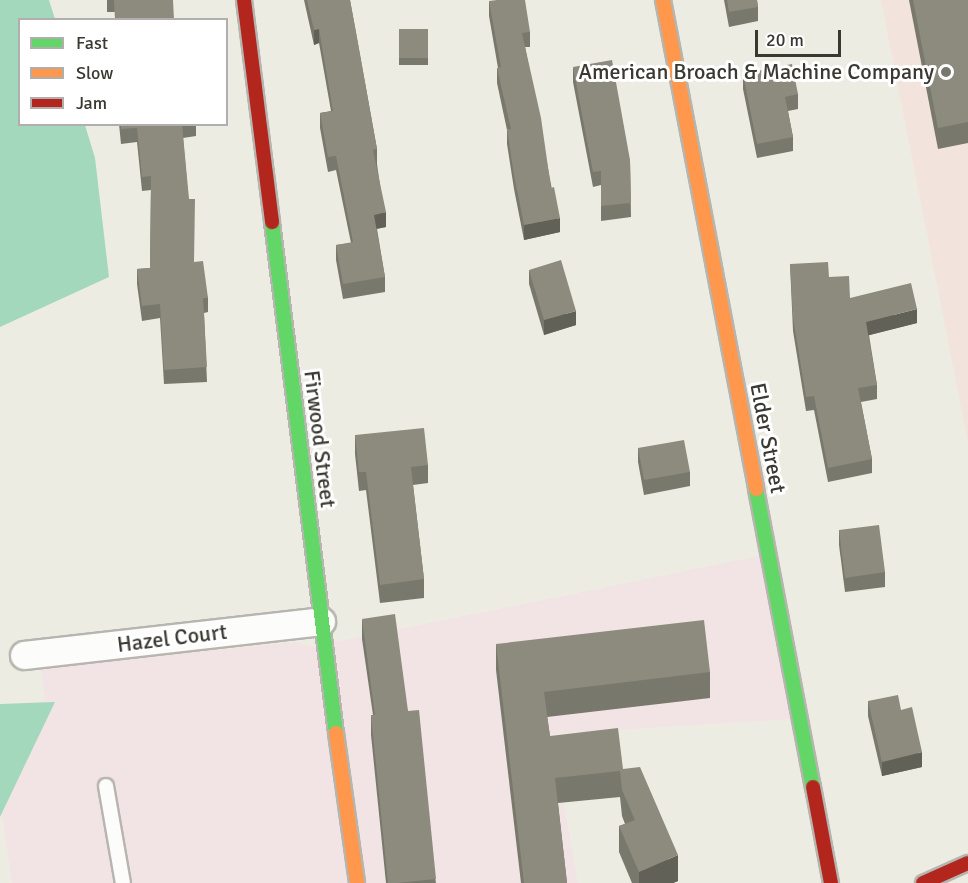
<!DOCTYPE html>
<style>
body{margin:0}
#map{position:relative;width:968px;height:883px;overflow:hidden;background:#edece3;font-family:Signika,sans-serif}
div>[style]{position:absolute}
.commercial>*{inset:0;background:#f2e3e4}
.industrial>*{inset:0;background:#f2e4dc}
.forest>*{inset:0;background:#a4d8bc}
.roads{filter:drop-shadow(2px 0 #b6b5af) drop-shadow(-2px 0 #b6b5af) drop-shadow(0 2px #b6b5af) drop-shadow(0 -2px #b6b5af)}
.lane>*{height:14px;margin:-7px;padding:0 7px;transform-origin:7px;border-radius:7px;background:#fcfcfb}
.street>*{height:27px;margin:-13.5px;padding:0 13.5px;transform-origin:13.5px;border-radius:13.5px;background:#fcfcfb}
.fast>*{height:14px;margin:-7px;padding:0 7px;transform-origin:7px;border-radius:7px;background:#63d668}
.slow>*{height:14px;margin:-7px;padding:0 7px;transform-origin:7px;border-radius:7px;background:#ff974d}
.jam>*{height:14px;margin:-7px;padding:0 7px;transform-origin:7px;border-radius:7px;background:#b3261e}
.wall>*{inset:0;background:#78786c}
.shaded-wall>*{inset:0;background:#626158}
.building>*{inset:0;background:#8c8b7d}
.dots>*{width:16px;height:16px;translate:-50% -50%;box-sizing:border-box;border:3px solid #fff;border-radius:50%}
span{translate:-50% -50%;white-space:nowrap;text-align:center;line-height:1.15;-webkit-text-stroke:6px #fff;paint-order:stroke}
.poi-label{font-size:22px;color:#393831}
.right{translate:-100% -50%;text-align:right}
.street-label{font-size:22px;color:#393831}
.legend{position:absolute;left:18px;top:18px;width:210px;height:108px;box-sizing:border-box;background:#fff;border:2px solid #b0afad;margin:0;padding:8px 10px;list-style:none;font-size:18px;color:#393831}
.legend li{display:flex;align-items:center;gap:12px;height:30px}
.legend b{width:30px;border:2px solid #b0afad}
.scale{position:absolute;left:755px;top:30px;width:86px;height:27px;box-sizing:border-box;border:3px solid #393831;border-top:0;padding-left:8px;font-size:18px;line-height:21px;white-space:nowrap;color:#393831;-webkit-text-stroke:4px #fff;paint-order:stroke}
</style>
<div id="map">
<div class="commercial">
<div style="clip-path:polygon(760px 556px,790px 719px,551px 734px,578px 883px,12px 883px,0 802px,0 706px,45px 701px,41px 668px,297px 642px,311px 647px)"></div>
</div>
<div class="industrial">
<div style="clip-path:polygon(881px 0,968px 0,968px 443px)"></div>
</div>
<div class="forest">
<div style="clip-path:polygon(0 0,49px 0,55px 19px,20px 20px,20px 124px,85px 125px,95px 158px,109px 277px,0 327px)"></div>
<div style="clip-path:polygon(55px 702px,0 817px,0 704px)"></div>
</div>
<div class="roads">
<div class="lane">
<div style="left:106px;top:786px;width:98px;rotate:80.1deg"></div>
</div>
<div class="street">
<div style="left:24px;top:655px;width:299px;rotate:-6.5deg"></div>
</div>
<div class="fast">
<div style="left:272px;top:222px;width:515px;rotate:82.86deg"></div>
<div style="left:756px;top:489px;width:303px;rotate:79.2deg"></div>
</div>
<div class="slow">
<div style="left:663px;top:0;width:498px;rotate:79.2deg"></div>
<div style="left:336px;top:733px;width:151px;rotate:82deg"></div>
</div>
<div class="jam">
<div style="left:244px;top:0;width:224px;rotate:82.8deg"></div>
<div style="left:813px;top:787px;width:98px;rotate:79.4deg"></div>
<div style="left:923px;top:883px;width:49px;rotate:-24deg"></div>
</div>
</div>
<div class="wall">
<div style="clip-path:polygon(107px 0,173px 0,114px 12px,107px 12px)"></div>
<div style="clip-path:polygon(304px 0,350px 0,377px 149px,377px 164px,386px 227px,377px 229px,385px 277px,385px 292px,343px 299px,336px 260px,336px 245px,351px 243px,336px 170px,328px 172px,320px 128px,320px 113px,331px 111px,319px 43px,314px 45px)"></div>
<div style="clip-path:polygon(724px 0,757px 0,758px 7px,758px 21px,729px 27px)"></div>
<div style="clip-path:polygon(909px 0,968px 0,968px 143px,938px 149px)"></div>
<div style="clip-path:polygon(489px 1px,530px 32px,530px 47px,525px 47px,560px 232px,524px 240px,514px 189px,507px 144px,507px 130px,497px 83px,497px 68px,498px 68px,489px 16px)"></div>
<div style="clip-path:polygon(399px 29px,428px 29px,428px 65px,399px 65px)"></div>
<div style="clip-path:polygon(573px 67px,630px 160px,631px 217px,601px 221px,601px 185px,593px 187px,573px 82px)"></div>
<div style="clip-path:polygon(743px 74px,798px 94px,798px 109px,788px 111px,793px 137px,793px 151px,757px 158px,743px 89px)"></div>
<div style="clip-path:polygon(119px 124px,196px 124px,196px 136px,183px 138px,194px 262px,208px 298px,208px 312px,204px 313px,207px 382px,164px 384px,160px 318px,142px 321px,137px 284px,137px 269px,150px 268px,151px 190px,142px 191px,137px 142px,121px 144px)"></div>
<div style="clip-path:polygon(790px 264px,829px 277px,850px 298px,917px 323px,869px 335px,877px 385px,877px 399px,861px 402px,872px 459px,872px 473px,828px 482px,814px 410px,806px 411px,793px 331px)"></div>
<div style="clip-path:polygon(529px 270px,576px 325px,544px 335px,529px 284px)"></div>
<div style="clip-path:polygon(355px 435px,428px 465px,428px 483px,413px 485px,424px 579px,424px 598px,380px 603px,366px 490px,359px 491px,355px 454px)"></div>
<div style="clip-path:polygon(638px 448px,690px 472px,690px 486px,644px 495px,638px 462px)"></div>
<div style="clip-path:polygon(839px 530px,885px 572px,885px 587px,845px 592px,839px 545px)"></div>
<div style="clip-path:polygon(362px 619px,408px 711px,436px 883px,386px 883px,371px 735px,371px 715px,373px 715px,362px 639px)"></div>
<div style="clip-path:polygon(496px 644px,710px 672px,710px 698px,547px 717px,550px 736px,623px 769px,678px 881px,673px 883px,632px 883px,619px 852px,619px 826px,625px 824px,622px 816px,620px 797px,558px 803px,567px 883px,521px 883px,496px 670px)"></div>
<div style="clip-path:polygon(868px 701px,901px 710px,922px 767px,882px 776px,868px 716px)"></div>
</div>
<div class="shaded-wall">
<div style="clip-path:polygon(319px 29px,319px 43px,314px 45px,314px 30px)"></div>
<div style="clip-path:polygon(386px 212px,386px 227px,374px 229px,374px 215px)"></div>
<div style="clip-path:polygon(560px 218px,560px 232px,524px 240px,524px 225px)"></div>
<div style="clip-path:polygon(917px 309px,917px 323px,866px 336px,866px 322px)"></div>
<div style="clip-path:polygon(576px 311px,576px 325px,544px 335px,544px 320px)"></div>
<div style="clip-path:polygon(922px 752px,922px 767px,882px 776px,882px 762px)"></div>
<div style="clip-path:polygon(678px 855px,678px 881px,673px 883px,639px 883px,639px 872px)"></div>
</div>
<div class="building">
<div style="clip-path:polygon(114px 0,173px 0,174px 20px,115px 20px)"></div>
<div style="clip-path:polygon(307px 0,350px 0,356px 32px,377px 149px,373px 150px,386px 212px,374px 215px,385px 277px,343px 284px,336px 245px,353px 242px,336px 156px,328px 157px,320px 113px,333px 111px,319px 29px,314px 30px)"></div>
<div style="clip-path:polygon(497px 0,525px 0,530px 32px,522px 33px,541px 118px,551px 188px,554px 187px,560px 218px,524px 225px,514px 175px,507px 129px,511px 129px,497px 68px,501px 67px,489px 1px)"></div>
<div style="clip-path:polygon(727px 0,757px 0,758px 7px,729px 12px)"></div>
<div style="clip-path:polygon(913px 0,968px 0,968px 122px,938px 128px)"></div>
<div style="clip-path:polygon(399px 29px,428px 29px,428px 58px,399px 58px)"></div>
<div style="clip-path:polygon(612px 60px,630px 160px,631px 203px,601px 206px,601px 171px,593px 172px,573px 67px)"></div>
<div style="clip-path:polygon(792px 64px,798px 94px,785px 97px,793px 137px,757px 144px,743px 74px)"></div>
<div style="clip-path:polygon(121px 124px,182px 124px,189px 199px,195px 199px,194px 262px,203px 261px,208px 298px,203px 298px,207px 367px,164px 370px,160px 304px,142px 306px,137px 269px,150px 268px,151px 176px,142px 177px,137px 128px,121px 129px)"></div>
<div style="clip-path:polygon(561px 260px,576px 311px,544px 320px,529px 270px)"></div>
<div style="clip-path:polygon(828px 262px,829px 277px,849px 276px,850px 298px,911px 283px,917px 309px,866px 322px,877px 385px,858px 388px,872px 459px,828px 468px,814px 396px,806px 397px,793px 317px,790px 264px)"></div>
<div style="clip-path:polygon(424px 428px,428px 465px,411px 467px,424px 579px,380px 585px,366px 472px,359px 472px,355px 435px)"></div>
<div style="clip-path:polygon(684px 440px,690px 472px,644px 480px,638px 448px)"></div>
<div style="clip-path:polygon(879px 525px,885px 572px,845px 578px,839px 530px)"></div>
<div style="clip-path:polygon(395px 614px,408px 711px,419px 710px,436px 879px,397px 883px,388px 883px,371px 715px,375px 715px,362px 619px)"></div>
<div style="clip-path:polygon(704px 620px,710px 672px,544px 692px,550px 736px,618px 728px,623px 769px,640px 767px,678px 855px,639px 872px,619px 826px,635px 820px,622px 790px,620px 771px,555px 778px,567px 883px,524px 883px,496px 644px)"></div>
<div style="clip-path:polygon(898px 695px,901px 710px,912px 707px,922px 752px,882px 762px,868px 701px)"></div>
</div>
<div class="dots">
<div style="left:946px;top:72px;background:#78776f"></div>
</div>
<div class="poi-label">
<span class="right" style="left:934px;top:72px">American Broach &amp; Machine Company</span>
</div>
<div class="street-label">
<span style="left:768px;top:438px;rotate:79deg">Elder Street</span>
<span style="left:320px;top:439px;rotate:83deg">Firwood Street</span>
<span style="left:172px;top:638px;rotate:-7deg">Hazel Court</span>
</div>
<ul class="legend">
<li><b style="height:8px;background:#63d668"></b>Fast</li>
<li><b style="height:8px;background:#ff974d"></b>Slow</li>
<li><b style="height:8px;background:#b3261e"></b>Jam</li>
</ul>
<div class="scale">20 m</div>
</div>
